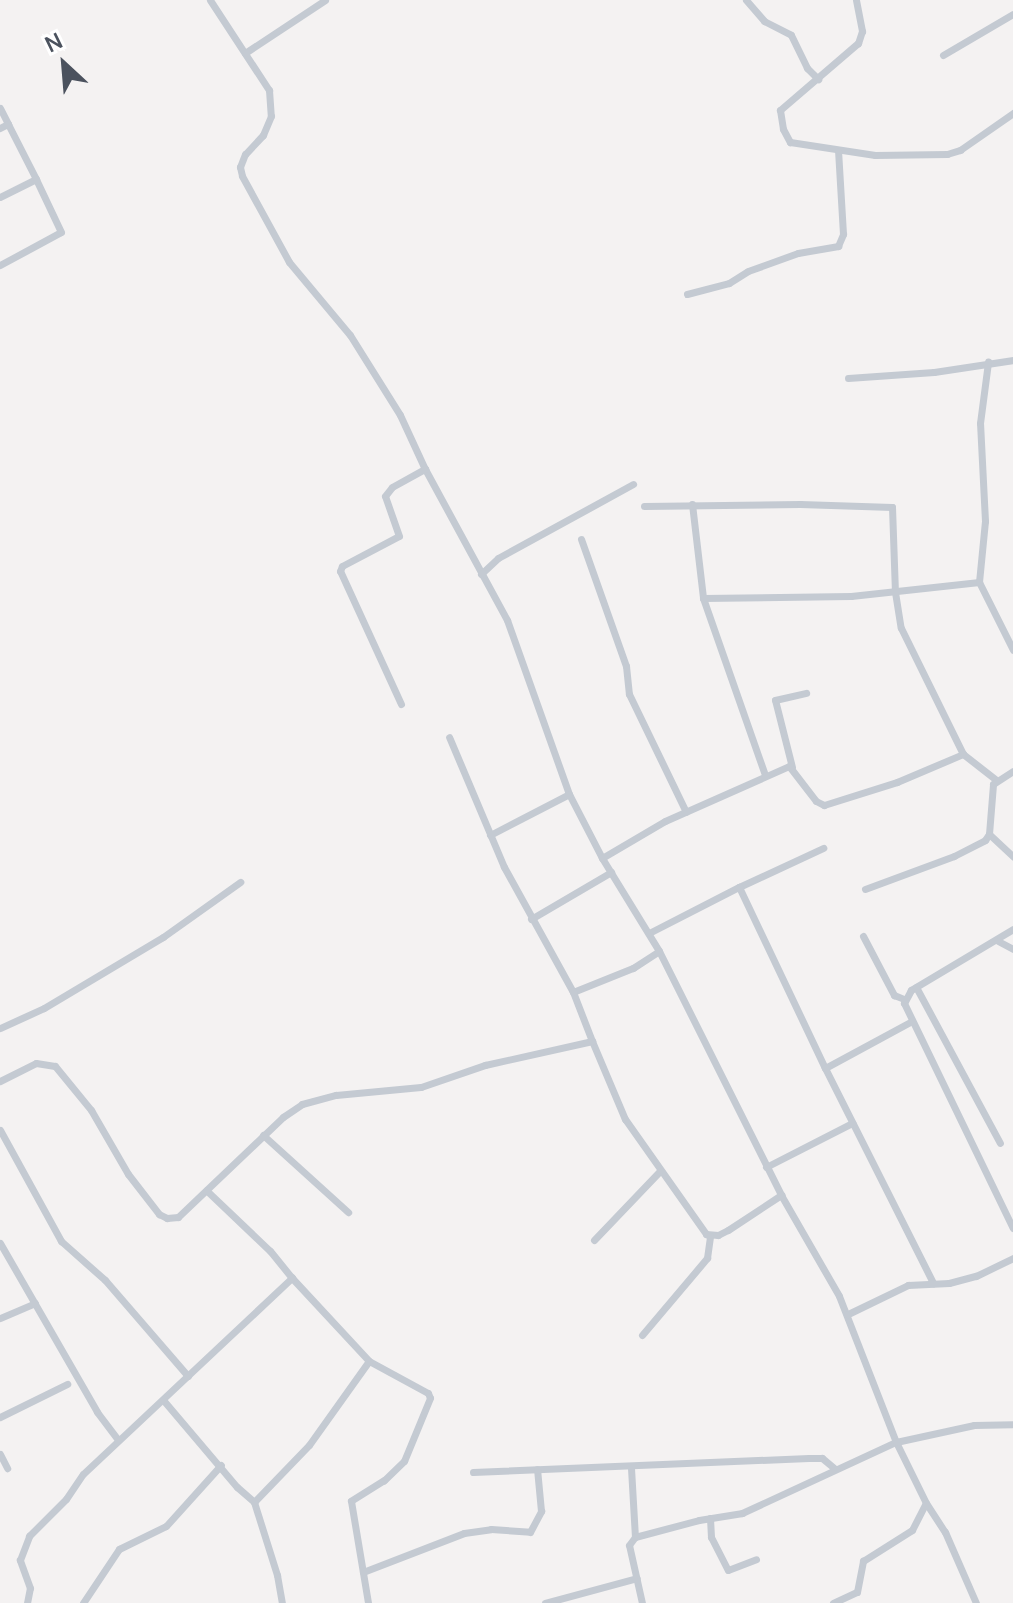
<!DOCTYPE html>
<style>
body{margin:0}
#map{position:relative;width:1013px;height:1603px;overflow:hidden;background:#f4f2f2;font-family:Manrope,sans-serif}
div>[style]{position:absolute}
.street>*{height:7px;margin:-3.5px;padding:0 3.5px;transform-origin:3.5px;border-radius:3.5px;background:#c4cad2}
span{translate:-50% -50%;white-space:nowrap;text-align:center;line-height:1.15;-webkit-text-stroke:6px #fff;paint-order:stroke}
.north{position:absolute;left:24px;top:24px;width:80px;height:80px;-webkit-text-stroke:6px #fff;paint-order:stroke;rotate:334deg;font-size:22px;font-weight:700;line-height:32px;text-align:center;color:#4b525e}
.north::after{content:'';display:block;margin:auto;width:28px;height:36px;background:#4b525e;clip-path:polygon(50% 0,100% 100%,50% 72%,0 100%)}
</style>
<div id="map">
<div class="street">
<div style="left:210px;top:0;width:108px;rotate:56.8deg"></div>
<div style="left:269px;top:90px;width:26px;rotate:86deg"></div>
<div style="left:271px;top:116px;width:21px;rotate:113deg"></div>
<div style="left:263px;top:135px;width:26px;rotate:133deg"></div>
<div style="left:245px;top:154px;width:14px;rotate:111deg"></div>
<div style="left:240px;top:167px;width:9px;rotate:77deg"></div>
<div style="left:242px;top:176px;width:98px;rotate:61.3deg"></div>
<div style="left:289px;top:262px;width:95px;rotate:50.1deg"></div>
<div style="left:350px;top:335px;width:94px;rotate:58deg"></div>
<div style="left:400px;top:415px;width:60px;rotate:65.2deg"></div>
<div style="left:425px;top:469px;width:172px;rotate:61.5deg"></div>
<div style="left:507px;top:620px;width:185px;rotate:70.4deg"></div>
<div style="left:569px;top:794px;width:72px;rotate:62.7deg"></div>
<div style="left:602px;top:858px;width:109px;rotate:58.5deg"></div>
<div style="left:659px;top:951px;width:273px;rotate:63.4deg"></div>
<div style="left:781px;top:1195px;width:116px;rotate:60.1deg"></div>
<div style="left:839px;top:1296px;width:157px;rotate:68.7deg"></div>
<div style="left:896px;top:1442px;width:68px;rotate:63.8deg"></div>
<div style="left:926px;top:1503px;width:35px;rotate:57deg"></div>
<div style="left:945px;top:1532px;width:77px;rotate:66.4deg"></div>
<div style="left:746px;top:0;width:28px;rotate:49deg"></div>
<div style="left:764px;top:21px;width:30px;rotate:27deg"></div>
<div style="left:791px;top:35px;width:37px;rotate:64deg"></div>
<div style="left:807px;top:68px;width:16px;rotate:45deg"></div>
<div style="left:856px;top:0;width:32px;rotate:79deg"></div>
<div style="left:862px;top:31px;width:13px;rotate:108deg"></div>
<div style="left:858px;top:43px;width:103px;rotate:139.3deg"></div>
<div style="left:780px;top:110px;width:19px;rotate:81deg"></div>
<div style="left:783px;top:129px;width:15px;rotate:62deg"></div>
<div style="left:790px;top:142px;width:86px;rotate:8.7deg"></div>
<div style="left:875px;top:155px;width:72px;rotate:-0.8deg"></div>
<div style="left:947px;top:154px;width:14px;rotate:-17deg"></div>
<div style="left:960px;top:150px;width:65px;rotate:-34.9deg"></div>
<div style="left:245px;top:53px;width:96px;rotate:-33.5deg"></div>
<div style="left:943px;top:55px;width:81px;rotate:-30.4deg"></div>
<div style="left:0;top:108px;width:18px;rotate:63deg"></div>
<div style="left:0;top:128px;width:9px;rotate:-27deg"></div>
<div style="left:8px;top:124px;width:62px;rotate:63deg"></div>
<div style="left:36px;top:179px;width:40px;rotate:153.4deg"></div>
<div style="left:0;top:265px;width:69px;rotate:-28.4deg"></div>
<div style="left:61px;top:232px;width:59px;rotate:-115.3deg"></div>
<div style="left:687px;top:294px;width:43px;rotate:-14.7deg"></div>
<div style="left:729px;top:283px;width:22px;rotate:-32deg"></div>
<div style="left:748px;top:271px;width:53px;rotate:-19.8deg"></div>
<div style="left:798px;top:253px;width:41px;rotate:-9.9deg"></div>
<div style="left:838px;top:246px;width:13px;rotate:-67deg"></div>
<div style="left:843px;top:234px;width:83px;rotate:-93.4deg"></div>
<div style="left:848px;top:378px;width:86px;rotate:-4deg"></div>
<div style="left:934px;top:372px;width:80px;rotate:-8.6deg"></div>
<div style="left:692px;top:504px;width:95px;rotate:83.3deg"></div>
<div style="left:703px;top:598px;width:188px;rotate:70.7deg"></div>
<div style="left:644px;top:506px;width:156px;rotate:-0.7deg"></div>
<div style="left:800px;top:504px;width:92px;rotate:1.9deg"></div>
<div style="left:892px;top:507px;width:85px;rotate:88deg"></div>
<div style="left:895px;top:592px;width:36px;rotate:81deg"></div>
<div style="left:901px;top:628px;width:140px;rotate:63.8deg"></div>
<div style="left:963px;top:754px;width:41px;rotate:38deg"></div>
<div style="left:581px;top:539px;width:135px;rotate:70.5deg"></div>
<div style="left:626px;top:666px;width:28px;rotate:84deg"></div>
<div style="left:629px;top:694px;width:131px;rotate:64.2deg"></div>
<div style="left:481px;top:574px;width:23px;rotate:-43deg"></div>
<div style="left:498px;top:558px;width:154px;rotate:-28.7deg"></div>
<div style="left:979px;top:582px;width:76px;rotate:63.4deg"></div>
<div style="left:703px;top:598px;width:148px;rotate:-0.8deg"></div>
<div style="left:851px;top:596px;width:129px;rotate:-6.2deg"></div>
<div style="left:979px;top:582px;width:61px;rotate:-84.4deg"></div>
<div style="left:985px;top:521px;width:98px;rotate:-92.9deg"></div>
<div style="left:980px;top:423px;width:62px;rotate:-82.5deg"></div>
<div style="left:401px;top:704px;width:146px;rotate:-114.6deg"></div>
<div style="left:340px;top:571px;width:5px;rotate:-68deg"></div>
<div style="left:342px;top:566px;width:64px;rotate:-27.8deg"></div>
<div style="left:399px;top:536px;width:42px;rotate:-109.3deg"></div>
<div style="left:385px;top:496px;width:11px;rotate:-52deg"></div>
<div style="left:392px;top:487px;width:38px;rotate:-29deg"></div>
<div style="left:792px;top:767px;width:69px;rotate:-104.2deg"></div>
<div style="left:775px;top:700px;width:32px;rotate:-13deg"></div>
<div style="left:989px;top:834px;width:33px;rotate:43deg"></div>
<div style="left:490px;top:835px;width:89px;rotate:-27.4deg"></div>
<div style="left:602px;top:858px;width:73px;rotate:-30.4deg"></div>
<div style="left:665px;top:821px;width:136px;rotate:-23.9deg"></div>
<div style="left:789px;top:766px;width:44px;rotate:52.4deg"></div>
<div style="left:816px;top:801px;width:9px;rotate:27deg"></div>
<div style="left:824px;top:805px;width:77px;rotate:-17.5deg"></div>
<div style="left:897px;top:782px;width:72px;rotate:-23deg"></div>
<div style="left:739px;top:887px;width:93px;rotate:-24.9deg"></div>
<div style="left:865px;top:889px;width:95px;rotate:-20.3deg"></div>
<div style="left:954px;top:856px;width:35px;rotate:-27deg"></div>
<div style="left:985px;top:840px;width:7px;rotate:-56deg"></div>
<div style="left:989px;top:834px;width:50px;rotate:-85.4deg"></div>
<div style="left:993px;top:784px;width:24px;rotate:-33deg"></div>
<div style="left:531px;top:919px;width:93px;rotate:-30.4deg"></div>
<div style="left:1013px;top:929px;width:119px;rotate:149.1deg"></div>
<div style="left:911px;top:990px;width:15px;rotate:118deg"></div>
<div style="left:904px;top:1003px;width:250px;rotate:64.2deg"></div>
<div style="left:649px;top:933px;width:101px;rotate:-27.1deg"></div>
<div style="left:739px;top:887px;width:200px;rotate:64.6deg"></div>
<div style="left:863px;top:936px;width:67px;rotate:62.3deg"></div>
<div style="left:894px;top:995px;width:11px;rotate:22deg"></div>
<div style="left:998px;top:941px;width:17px;rotate:28deg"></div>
<div style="left:916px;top:987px;width:177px;rotate:61.7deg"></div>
<div style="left:573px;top:992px;width:65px;rotate:-21.8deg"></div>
<div style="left:633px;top:968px;width:31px;rotate:-33deg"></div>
<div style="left:912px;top:1021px;width:99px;rotate:151.6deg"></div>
<div style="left:825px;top:1068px;width:241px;rotate:63.3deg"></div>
<div style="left:0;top:1028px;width:48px;rotate:-24.4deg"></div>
<div style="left:44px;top:1008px;width:139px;rotate:-30.8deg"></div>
<div style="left:163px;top:937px;width:95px;rotate:-35.5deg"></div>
<div style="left:592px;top:1041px;width:85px;rotate:67.1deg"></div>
<div style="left:625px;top:1119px;width:141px;rotate:54.8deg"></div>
<div style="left:706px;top:1234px;width:12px;rotate:5deg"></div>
<div style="left:718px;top:1235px;width:11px;rotate:-27deg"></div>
<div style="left:728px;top:1230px;width:64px;rotate:-33.4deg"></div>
<div style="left:0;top:1081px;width:40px;rotate:-26.6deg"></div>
<div style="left:36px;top:1063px;width:19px;rotate:9deg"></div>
<div style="left:55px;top:1066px;width:57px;rotate:50.7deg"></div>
<div style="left:91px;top:1110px;width:74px;rotate:60deg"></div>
<div style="left:128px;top:1174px;width:51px;rotate:52.2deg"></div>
<div style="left:159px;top:1214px;width:9px;rotate:27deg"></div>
<div style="left:167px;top:1218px;width:11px;rotate:-5deg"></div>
<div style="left:178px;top:1217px;width:145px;rotate:-43.6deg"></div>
<div style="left:283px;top:1117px;width:23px;rotate:-34deg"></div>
<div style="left:302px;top:1104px;width:35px;rotate:-15deg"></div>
<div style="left:336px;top:1095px;width:85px;rotate:-5.4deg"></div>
<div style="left:421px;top:1087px;width:68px;rotate:-19deg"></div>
<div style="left:485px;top:1065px;width:110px;rotate:-12.6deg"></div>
<div style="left:592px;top:1041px;width:53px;rotate:-111.2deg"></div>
<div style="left:573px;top:992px;width:143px;rotate:-118.9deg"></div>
<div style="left:504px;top:867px;width:141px;rotate:-112.9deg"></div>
<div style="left:0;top:1130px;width:127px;rotate:61.2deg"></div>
<div style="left:61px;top:1241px;width:59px;rotate:41.6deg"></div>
<div style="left:105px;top:1280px;width:127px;rotate:49.2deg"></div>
<div style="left:263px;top:1135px;width:115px;rotate:42.2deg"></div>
<div style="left:766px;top:1167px;width:97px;rotate:-27.1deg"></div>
<div style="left:594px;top:1240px;width:94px;rotate:-46.3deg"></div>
<div style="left:0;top:1243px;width:195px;rotate:60.1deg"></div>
<div style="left:97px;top:1412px;width:35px;rotate:53deg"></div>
<div style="left:292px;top:1278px;width:113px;rotate:47.1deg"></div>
<div style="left:369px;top:1361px;width:67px;rotate:28.5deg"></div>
<div style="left:428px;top:1393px;width:5px;rotate:68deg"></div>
<div style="left:430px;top:1398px;width:68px;rotate:112.4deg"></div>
<div style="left:404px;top:1461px;width:28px;rotate:136deg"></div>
<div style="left:384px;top:1480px;width:39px;rotate:148deg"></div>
<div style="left:351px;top:1501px;width:103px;rotate:80.5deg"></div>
<div style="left:848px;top:1314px;width:67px;rotate:-25.8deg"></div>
<div style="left:908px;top:1285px;width:41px;rotate:-2.8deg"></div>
<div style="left:949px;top:1283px;width:28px;rotate:-15deg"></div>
<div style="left:976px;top:1276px;width:41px;rotate:-25.9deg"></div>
<div style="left:0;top:1318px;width:38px;rotate:-23deg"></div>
<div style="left:642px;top:1335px;width:101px;rotate:-49.8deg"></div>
<div style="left:707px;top:1258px;width:22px;rotate:-82deg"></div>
<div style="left:164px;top:1401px;width:113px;rotate:49.7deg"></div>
<div style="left:237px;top:1487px;width:23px;rotate:41deg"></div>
<div style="left:254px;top:1502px;width:77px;rotate:72.5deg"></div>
<div style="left:277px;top:1575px;width:28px;rotate:80deg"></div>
<div style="left:0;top:1417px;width:75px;rotate:-26.2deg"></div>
<div style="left:0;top:1454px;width:16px;rotate:63deg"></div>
<div style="left:631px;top:1468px;width:69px;rotate:86.7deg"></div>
<div style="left:473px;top:1472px;width:336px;rotate:-2.4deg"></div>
<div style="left:809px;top:1458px;width:13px"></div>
<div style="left:822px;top:1458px;width:17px;rotate:40deg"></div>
<div style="left:254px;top:1502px;width:79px;rotate:-46deg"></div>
<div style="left:309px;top:1445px;width:103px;rotate:-54.5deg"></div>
<div style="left:710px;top:1518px;width:19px;rotate:87deg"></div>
<div style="left:711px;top:1537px;width:37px;rotate:63deg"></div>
<div style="left:728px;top:1570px;width:30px;rotate:-21deg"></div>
<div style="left:363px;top:1572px;width:108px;rotate:-21.1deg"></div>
<div style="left:464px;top:1533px;width:27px;rotate:-8deg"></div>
<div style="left:491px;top:1529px;width:39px;rotate:4deg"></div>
<div style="left:530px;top:1532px;width:24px;rotate:-62deg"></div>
<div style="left:541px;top:1511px;width:42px;rotate:-95.4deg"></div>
<div style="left:27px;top:1603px;width:15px;rotate:-79deg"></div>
<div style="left:30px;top:1588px;width:30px;rotate:-110deg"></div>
<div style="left:20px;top:1560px;width:26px;rotate:-69deg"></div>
<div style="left:29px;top:1536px;width:52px;rotate:-45deg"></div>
<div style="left:66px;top:1499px;width:30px;rotate:-56deg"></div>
<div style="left:83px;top:1474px;width:287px;rotate:-43.2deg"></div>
<div style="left:292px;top:1278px;width:35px;rotate:-129deg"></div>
<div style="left:270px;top:1251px;width:88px;rotate:-136.4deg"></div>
<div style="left:83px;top:1603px;width:65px;rotate:-56.3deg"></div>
<div style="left:119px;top:1549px;width:52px;rotate:-26.1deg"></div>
<div style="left:166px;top:1526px;width:82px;rotate:-48deg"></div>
<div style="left:545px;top:1603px;width:95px;rotate:-15.2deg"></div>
<div style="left:642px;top:1603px;width:59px;rotate:-102.6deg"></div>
<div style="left:629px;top:1545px;width:10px;rotate:-53deg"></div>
<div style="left:635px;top:1537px;width:66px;rotate:-14.9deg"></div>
<div style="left:699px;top:1520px;width:44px;rotate:-9.2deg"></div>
<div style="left:742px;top:1513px;width:170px;rotate:-24.8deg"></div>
<div style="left:896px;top:1442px;width:80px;rotate:-12.3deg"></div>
<div style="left:974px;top:1425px;width:39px;rotate:-1deg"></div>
<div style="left:833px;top:1603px;width:26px;rotate:-25deg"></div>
<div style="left:857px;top:1592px;width:32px;rotate:-79deg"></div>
<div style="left:863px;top:1561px;width:58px;rotate:-32.3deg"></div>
<div style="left:912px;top:1530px;width:30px;rotate:-63deg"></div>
</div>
<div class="north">N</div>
</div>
